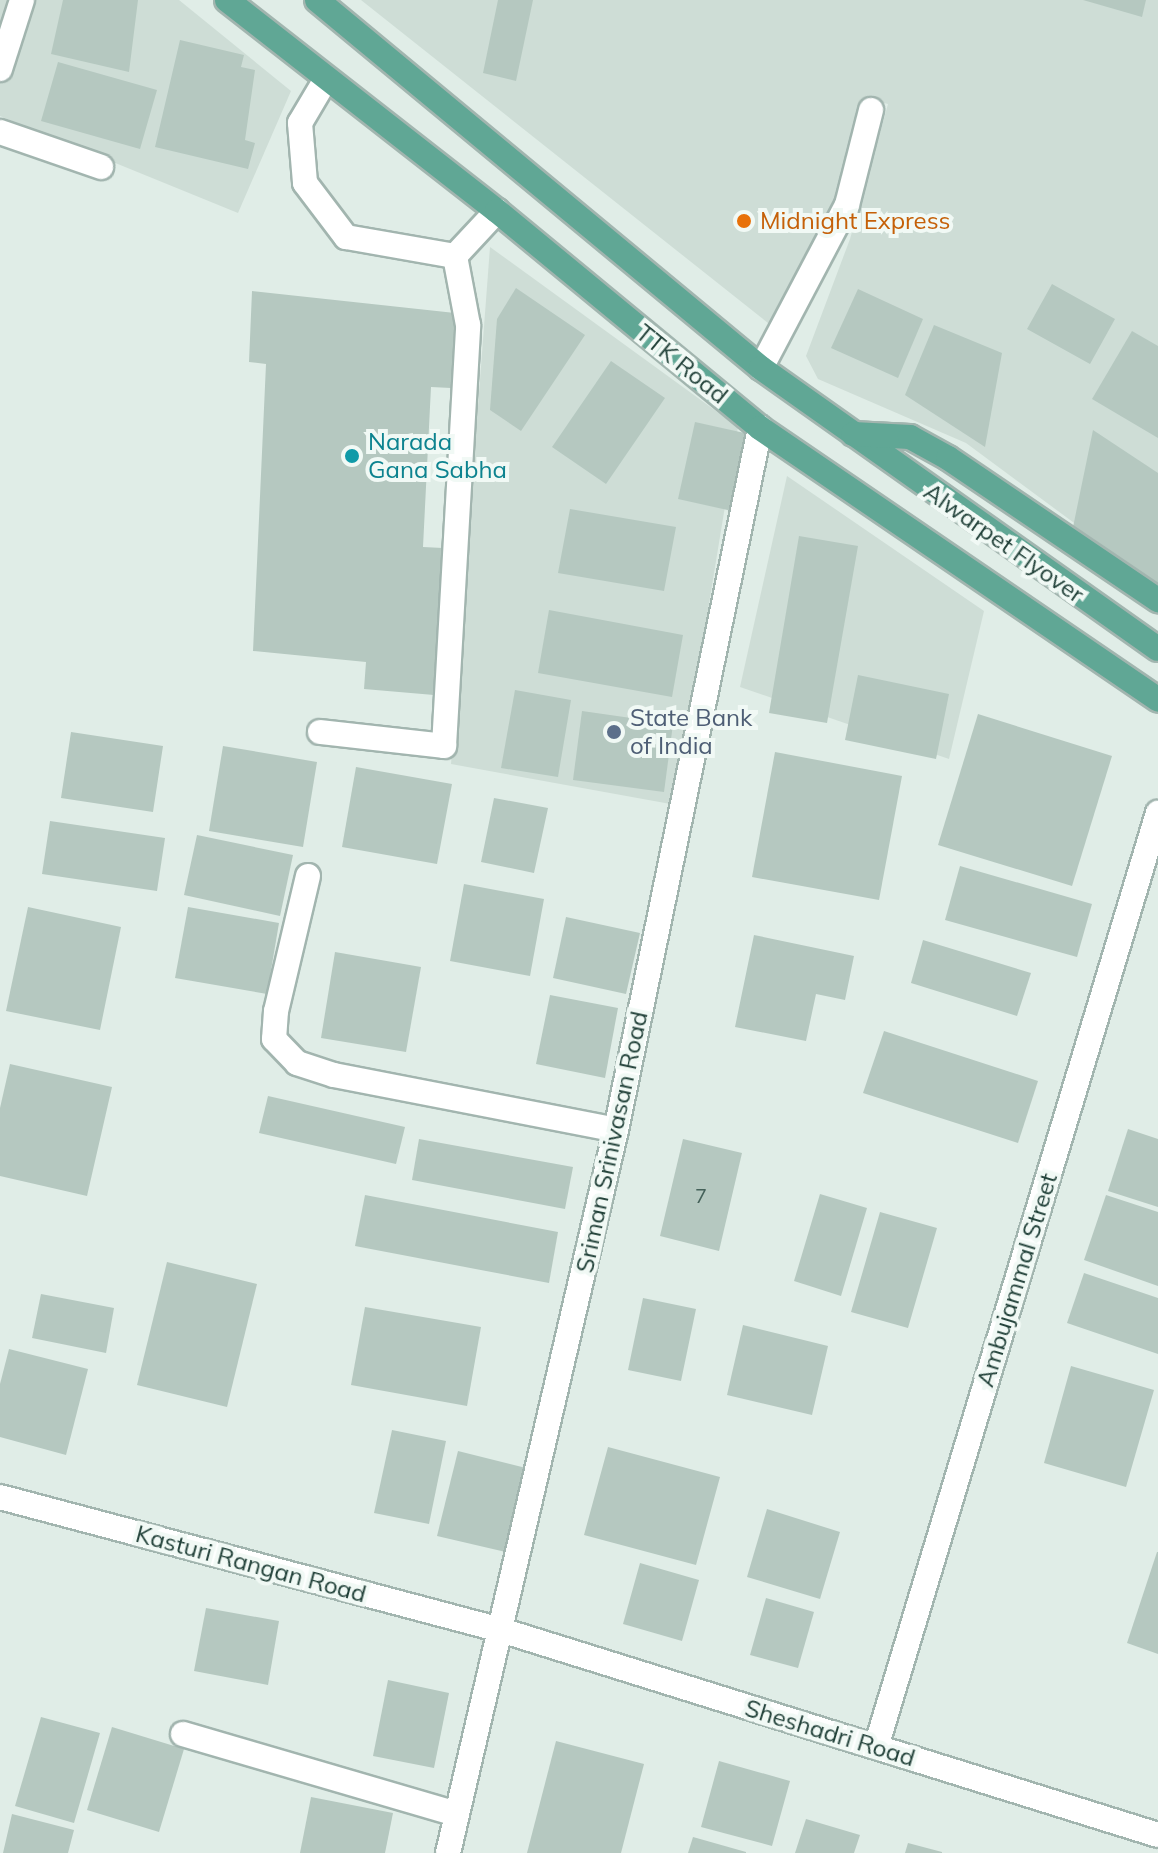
<!DOCTYPE html>
<style>
body{margin:0}
#map{position:relative;width:1158px;height:1853px;overflow:hidden;background:#e0ede7;font-family:Mulish,sans-serif}
div>[style]{position:absolute}
.built>*{inset:0;background:#ceddd6}
.building>*{inset:0;background:#b5c8c0}
.roads{filter:drop-shadow(2px 0 #a2b5af) drop-shadow(-2px 0 #a2b5af) drop-shadow(0 2px #a2b5af) drop-shadow(0 -2px #a2b5af)}
.minor>*{height:24px;margin:-12px;padding:0 12px;transform-origin:12px;border-radius:12px;background:#fff}
.major>*{height:24px;margin:-12px;padding:0 12px;transform-origin:12px;border-radius:12px;background:#60a795}
.dots>*{width:22px;height:22px;translate:-50% -50%;box-sizing:border-box;border:4px solid #f1f9f5;border-radius:50%}
span{translate:-50% -50%;white-space:nowrap;text-align:center;line-height:1.15;-webkit-text-stroke:8px #f1f9f5;paint-order:stroke}
.number-label{font-size:20px;color:#446159}
.number-label span{-webkit-text-stroke-width:0}
.food-label{font-size:24px;color:#c56008}
.left{translate:0 -50%;text-align:left}
.street-label{font-size:24px;color:#1f3f37}
.culture-label{font-size:24px;color:#0d838f}
.service-label{font-size:24px;color:#4e5e75}
</style>
<div id="map">
<div class="built">
<div style="clip-path:polygon(0 0,179px 0,291px 91px,238px 213px,0 116px)"></div>
<div style="clip-path:polygon(361px 0,1158px 0,1158px 585px,966px 443px,818px 379px,806px 356px,850px 239px,888px 104px,862px 98px,836px 196px,787px 310px,768px 323px)"></div>
<div style="clip-path:polygon(490px 247px,738px 427px,676px 805px,451px 764px)"></div>
<div style="clip-path:polygon(787px 476px,984px 611px,949px 759px,740px 687px)"></div>
</div>
<div class="building">
<div style="clip-path:polygon(63px 0,138px 0,129px 72px,51px 54px)"></div>
<div style="clip-path:polygon(498px 0,533px 0,516px 81px,483px 73px)"></div>
<div style="clip-path:polygon(1083px 0,1146px 0,1142px 17px)"></div>
<div style="clip-path:polygon(180px 40px,244px 55px,241px 67px,255px 70px,245px 140px,255px 143px,248px 169px,155px 147px)"></div>
<div style="clip-path:polygon(58px 62px,157px 90px,140px 149px,41px 121px)"></div>
<div style="clip-path:polygon(1052px 284px,1115px 319px,1090px 364px,1027px 329px)"></div>
<div style="clip-path:polygon(516px 288px,585px 335px,521px 431px,490px 410px,497px 319px)"></div>
<div style="clip-path:polygon(858px 289px,923px 319px,898px 378px,831px 348px)"></div>
<div style="clip-path:polygon(252px 291px,455px 313px,451px 388px,431px 387px,423px 547px,443px 548px,434px 695px,364px 689px,366px 662px,253px 651px,266px 364px,249px 362px)"></div>
<div style="clip-path:polygon(934px 325px,1002px 353px,985px 447px,905px 395px)"></div>
<div style="clip-path:polygon(1132px 331px,1158px 346px,1158px 438px,1092px 399px)"></div>
<div style="clip-path:polygon(611px 361px,665px 398px,606px 484px,552px 447px)"></div>
<div style="clip-path:polygon(695px 422px,749px 434px,732px 511px,678px 499px)"></div>
<div style="clip-path:polygon(1093px 430px,1158px 473px,1158px 592px,1072px 532px)"></div>
<div style="clip-path:polygon(570px 509px,676px 527px,664px 591px,558px 573px)"></div>
<div style="clip-path:polygon(799px 536px,858px 546px,827px 723px,769px 713px)"></div>
<div style="clip-path:polygon(549px 610px,683px 635px,672px 697px,538px 673px)"></div>
<div style="clip-path:polygon(858px 675px,949px 694px,936px 759px,845px 740px)"></div>
<div style="clip-path:polygon(515px 690px,571px 700px,558px 777px,501px 768px)"></div>
<div style="clip-path:polygon(582px 711px,673px 724px,664px 792px,573px 780px)"></div>
<div style="clip-path:polygon(978px 714px,1112px 756px,1072px 886px,938px 845px)"></div>
<div style="clip-path:polygon(71px 732px,163px 746px,153px 812px,61px 798px)"></div>
<div style="clip-path:polygon(223px 746px,317px 762px,303px 847px,209px 831px)"></div>
<div style="clip-path:polygon(775px 752px,902px 776px,879px 900px,752px 877px)"></div>
<div style="clip-path:polygon(356px 767px,452px 784px,437px 864px,342px 847px)"></div>
<div style="clip-path:polygon(494px 798px,548px 808px,534px 873px,481px 862px)"></div>
<div style="clip-path:polygon(50px 821px,165px 838px,157px 891px,42px 874px)"></div>
<div style="clip-path:polygon(197px 835px,293px 855px,280px 916px,184px 895px)"></div>
<div style="clip-path:polygon(960px 866px,1092px 904px,1077px 957px,945px 920px)"></div>
<div style="clip-path:polygon(464px 884px,544px 899px,530px 976px,450px 961px)"></div>
<div style="clip-path:polygon(28px 907px,121px 927px,100px 1030px,6px 1011px)"></div>
<div style="clip-path:polygon(188px 907px,279px 923px,267px 994px,175px 978px)"></div>
<div style="clip-path:polygon(566px 917px,640px 933px,626px 994px,553px 978px)"></div>
<div style="clip-path:polygon(754px 935px,854px 956px,845px 1000px,816px 994px,806px 1041px,735px 1027px)"></div>
<div style="clip-path:polygon(923px 940px,1031px 973px,1017px 1016px,911px 983px)"></div>
<div style="clip-path:polygon(335px 952px,421px 967px,406px 1052px,321px 1038px)"></div>
<div style="clip-path:polygon(550px 995px,618px 1008px,605px 1078px,536px 1064px)"></div>
<div style="clip-path:polygon(884px 1031px,1038px 1081px,1018px 1143px,863px 1093px)"></div>
<div style="clip-path:polygon(10px 1064px,112px 1087px,87px 1196px,0 1176px,0 1108px)"></div>
<div style="clip-path:polygon(268px 1096px,405px 1127px,396px 1164px,259px 1133px)"></div>
<div style="clip-path:polygon(1128px 1129px,1158px 1139px,1158px 1207px,1108px 1191px)"></div>
<div style="clip-path:polygon(419px 1139px,573px 1167px,565px 1209px,412px 1180px)"></div>
<div style="clip-path:polygon(683px 1139px,742px 1153px,719px 1251px,660px 1236px)"></div>
<div style="clip-path:polygon(820px 1194px,867px 1208px,841px 1296px,794px 1281px)"></div>
<div style="clip-path:polygon(365px 1195px,558px 1232px,549px 1283px,355px 1246px)"></div>
<div style="clip-path:polygon(1106px 1195px,1158px 1212px,1158px 1286px,1084px 1260px)"></div>
<div style="clip-path:polygon(880px 1212px,937px 1228px,908px 1328px,851px 1312px)"></div>
<div style="clip-path:polygon(167px 1262px,257px 1284px,227px 1407px,137px 1385px)"></div>
<div style="clip-path:polygon(1084px 1273px,1158px 1298px,1158px 1354px,1067px 1323px)"></div>
<div style="clip-path:polygon(41px 1294px,114px 1308px,106px 1353px,32px 1338px)"></div>
<div style="clip-path:polygon(643px 1298px,696px 1309px,681px 1381px,628px 1370px)"></div>
<div style="clip-path:polygon(365px 1307px,481px 1327px,467px 1406px,351px 1385px)"></div>
<div style="clip-path:polygon(743px 1325px,828px 1346px,812px 1415px,727px 1395px)"></div>
<div style="clip-path:polygon(9px 1349px,88px 1369px,66px 1455px,0 1437px,0 1384px)"></div>
<div style="clip-path:polygon(1071px 1366px,1154px 1390px,1126px 1487px,1044px 1463px)"></div>
<div style="clip-path:polygon(392px 1430px,446px 1441px,429px 1524px,374px 1513px)"></div>
<div style="clip-path:polygon(608px 1447px,720px 1477px,696px 1565px,584px 1535px)"></div>
<div style="clip-path:polygon(458px 1451px,530px 1469px,510px 1553px,437px 1536px)"></div>
<div style="clip-path:polygon(767px 1509px,840px 1532px,820px 1599px,747px 1577px)"></div>
<div style="clip-path:polygon(1157px 1552px,1158px 1552px,1158px 1654px,1127px 1643px)"></div>
<div style="clip-path:polygon(640px 1563px,699px 1580px,682px 1641px,623px 1624px)"></div>
<div style="clip-path:polygon(766px 1598px,814px 1612px,798px 1668px,750px 1655px)"></div>
<div style="clip-path:polygon(206px 1608px,279px 1621px,268px 1685px,194px 1671px)"></div>
<div style="clip-path:polygon(388px 1680px,449px 1693px,434px 1768px,373px 1756px)"></div>
<div style="clip-path:polygon(41px 1717px,100px 1733px,74px 1823px,15px 1806px)"></div>
<div style="clip-path:polygon(112px 1727px,184px 1749px,159px 1832px,87px 1810px)"></div>
<div style="clip-path:polygon(556px 1741px,644px 1764px,621px 1853px,527px 1853px)"></div>
<div style="clip-path:polygon(719px 1761px,790px 1781px,772px 1846px,701px 1827px)"></div>
<div style="clip-path:polygon(311px 1797px,393px 1813px,385px 1853px,300px 1853px)"></div>
<div style="clip-path:polygon(12px 1814px,74px 1830px,68px 1853px,3px 1853px)"></div>
<div style="clip-path:polygon(806px 1819px,860px 1835px,854px 1853px,795px 1853px)"></div>
<div style="clip-path:polygon(693px 1837px,746px 1852px,746px 1853px,688px 1853px)"></div>
<div style="clip-path:polygon(908px 1843px,942px 1852px,942px 1853px,905px 1853px)"></div>
</div>
<div class="roads">
<div class="minor">
<div style="left:0;top:69px;width:72px;rotate:-72.3deg"></div>
<div style="left:326px;top:79px;width:51px;rotate:120.6deg"></div>
<div style="left:300px;top:123px;width:60px;rotate:85.2deg"></div>
<div style="left:305px;top:183px;width:68px;rotate:52.8deg"></div>
<div style="left:346px;top:237px;width:111px;rotate:9.9deg"></div>
<div style="left:455px;top:256px;width:62px;rotate:-47deg"></div>
<div style="left:0;top:132px;width:107px;rotate:19.1deg"></div>
<div style="left:761px;top:368px;width:184px;rotate:-62.2deg"></div>
<div style="left:847px;top:205px;width:98px;rotate:-75.8deg"></div>
<div style="left:320px;top:732px;width:125px;rotate:6.4deg"></div>
<div style="left:444px;top:746px;width:422px;rotate:-86.7deg"></div>
<div style="left:468px;top:325px;width:70px;rotate:-100.7deg"></div>
<div style="left:308px;top:876px;width:139px;rotate:103.3deg"></div>
<div style="left:276px;top:1011px;width:28px;rotate:94deg"></div>
<div style="left:274px;top:1039px;width:33px;rotate:46deg"></div>
<div style="left:297px;top:1063px;width:39px;rotate:18deg"></div>
<div style="left:334px;top:1075px;width:287px;rotate:11deg"></div>
<div style="left:0;top:1497px;width:518px;rotate:14.87deg"></div>
<div style="left:501px;top:1630px;width:688px;rotate:17.33deg"></div>
<div style="left:183px;top:1734px;width:285px;rotate:16.3deg"></div>
<div style="left:876px;top:1747px;width:976px;rotate:-73.2deg"></div>
<div style="left:448px;top:1853px;width:742px;rotate:-76.92deg"></div>
<div style="left:616px;top:1130px;width:717px;rotate:-78.41deg"></div>
</div>
<div class="major">
<div style="left:227px;top:0;width:343px;rotate:38deg"></div>
<div style="left:497px;top:211px;width:341px;rotate:39.5deg"></div>
<div style="left:760px;top:428px;width:482px;rotate:34.3deg"></div>
<div style="left:317px;top:0;width:577px;rotate:39.65deg"></div>
<div style="left:761px;top:368px;width:486px;rotate:35.3deg"></div>
<div style="left:853px;top:434px;width:57px;rotate:3deg"></div>
<div style="left:910px;top:437px;width:43px;rotate:28.9deg"></div>
<div style="left:948px;top:458px;width:254px;rotate:34.1deg"></div>
</div>
</div>
<div class="dots">
<div style="left:744px;top:221px;background:#e8710a"></div>
<div style="left:352px;top:456px;background:#0f9aa8"></div>
<div style="left:614px;top:732px;background:#5c6f8a"></div>
</div>
<div class="number-label">
<span style="left:701px;top:1195px">7</span>
</div>
<div class="food-label">
<span class="left" style="left:760px;top:221px">Midnight Express</span>
</div>
<div class="street-label">
<span style="left:682px;top:364px;rotate:39deg">TTK Road</span>
<span style="left:1004px;top:543px;rotate:35deg">Alwarpet Flyover</span>
<span style="left:612px;top:1142px;rotate:-78deg">Sriman Srinivasan Road</span>
<span style="left:1017px;top:1280px;rotate:-73deg">Ambujammal Street</span>
<span style="left:251px;top:1564px;rotate:15deg">Kasturi Rangan Road</span>
<span style="left:830px;top:1733px;rotate:17deg">Sheshadri Road</span>
</div>
<div class="culture-label">
<span class="left" style="left:368px;top:456px">Narada<br>Gana Sabha</span>
</div>
<div class="service-label">
<span class="left" style="left:630px;top:732px">State Bank<br>of India</span>
</div>
</div>
